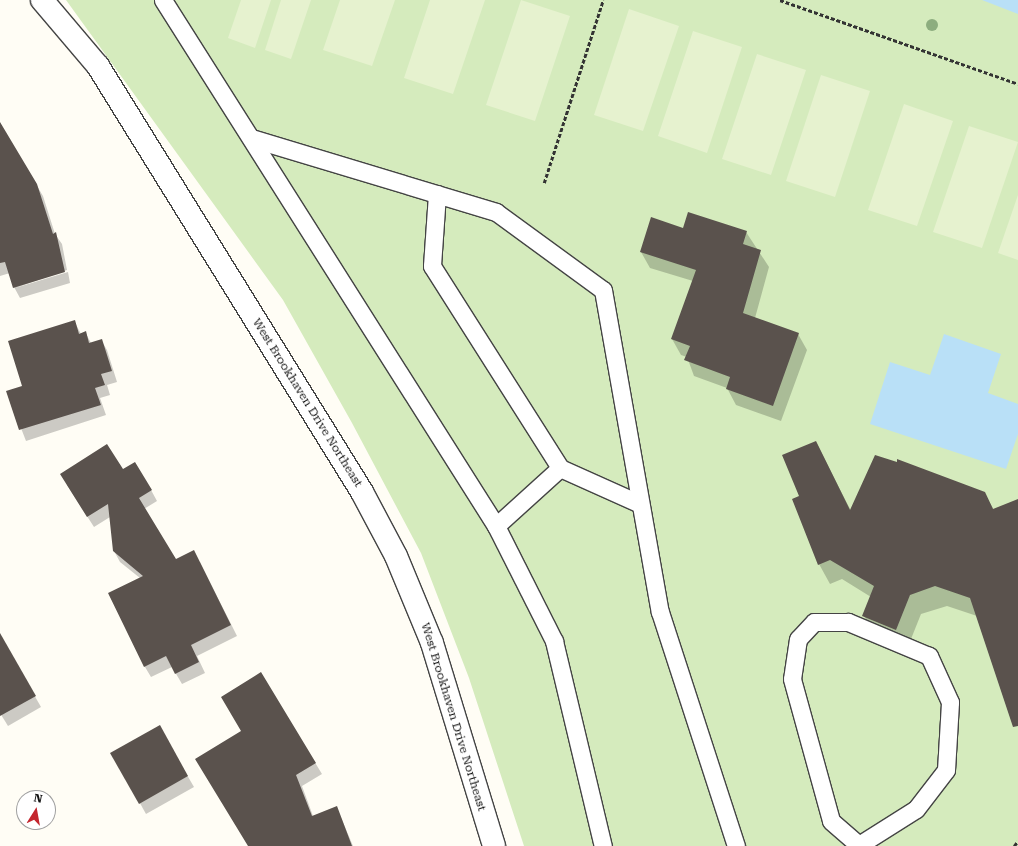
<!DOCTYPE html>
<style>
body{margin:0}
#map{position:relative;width:1018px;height:846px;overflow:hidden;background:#fffdf5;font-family:"Roboto Serif",serif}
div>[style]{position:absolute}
.green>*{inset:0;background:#d5ebbd}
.pitch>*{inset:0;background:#e6f2cf}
.water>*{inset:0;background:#b9e0f7}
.shadow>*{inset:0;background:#0003}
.building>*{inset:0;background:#5a524d}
.path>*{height:2.5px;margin-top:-1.25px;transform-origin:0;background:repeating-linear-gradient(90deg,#333 0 4px,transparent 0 6px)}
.roads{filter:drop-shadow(1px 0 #444) drop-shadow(-1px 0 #444) drop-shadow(0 1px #444) drop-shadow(0 -1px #444)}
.service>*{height:17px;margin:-8.5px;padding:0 8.5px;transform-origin:8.5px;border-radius:8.5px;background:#fff}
.minor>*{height:22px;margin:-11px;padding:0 11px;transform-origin:11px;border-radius:11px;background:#fff}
.trees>*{width:12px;height:12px;margin:-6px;border-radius:50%;background:#8dad7f}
span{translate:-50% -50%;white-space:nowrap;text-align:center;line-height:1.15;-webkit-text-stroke:4px #fff;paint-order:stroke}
.street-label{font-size:12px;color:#111}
.north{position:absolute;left:16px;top:790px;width:40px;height:40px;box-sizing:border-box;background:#fff;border:1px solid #a0a0a0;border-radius:50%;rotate:11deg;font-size:11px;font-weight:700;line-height:16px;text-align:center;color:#111}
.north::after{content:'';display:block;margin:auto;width:14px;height:18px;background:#c4262e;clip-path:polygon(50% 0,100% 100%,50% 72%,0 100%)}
</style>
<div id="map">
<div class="green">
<div style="clip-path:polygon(66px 0,1018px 0,1018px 846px,524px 846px,469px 678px,421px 553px,352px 423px,283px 300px)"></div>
</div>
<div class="pitch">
<div style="clip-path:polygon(241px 0,271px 0,255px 48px,228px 38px)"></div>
<div style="clip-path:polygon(281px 0,311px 0,291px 59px,265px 50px)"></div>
<div style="clip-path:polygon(340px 0,395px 0,372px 66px,323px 50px)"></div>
<div style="clip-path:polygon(430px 0,485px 0,453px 94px,404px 78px)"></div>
<div style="clip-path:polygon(521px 0,570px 16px,535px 121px,486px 105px)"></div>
<div style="clip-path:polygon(629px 9px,679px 26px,643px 131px,594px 115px)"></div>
<div style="clip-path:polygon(693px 31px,742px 47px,707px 153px,658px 136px)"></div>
<div style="clip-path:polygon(757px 54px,806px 70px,771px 175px,722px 159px)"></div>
<div style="clip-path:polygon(821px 75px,870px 91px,835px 197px,786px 181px)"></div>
<div style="clip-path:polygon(904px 104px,953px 121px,917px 226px,868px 210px)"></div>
<div style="clip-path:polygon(969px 126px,1018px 142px,982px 248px,933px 232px)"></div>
<div style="clip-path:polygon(1018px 195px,1018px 260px,998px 253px)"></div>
</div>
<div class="water">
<div style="clip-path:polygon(982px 0,1018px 0,1018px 14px)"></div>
<div style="clip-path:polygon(944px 334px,1001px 354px,988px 393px,1018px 404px,1018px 434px,1006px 469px,870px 424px,890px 362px,930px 375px)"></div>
</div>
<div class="shadow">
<div style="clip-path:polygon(6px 134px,43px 196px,55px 234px,62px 244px,67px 270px,15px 288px,68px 272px,70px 283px,20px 298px,14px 287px,10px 273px,0 276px,0 136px)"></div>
<div style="clip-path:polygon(684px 229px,746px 232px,769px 267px,755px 318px,798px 334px,807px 350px,781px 421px,736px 405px,727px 388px,694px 376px,687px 357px,681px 355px,672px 339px,693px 281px,650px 268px,641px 252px)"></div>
<div style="clip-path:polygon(74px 321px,81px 334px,85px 332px,91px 343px,101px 340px,107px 350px,117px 382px,107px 385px,110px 395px,100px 398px,106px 415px,26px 441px,7px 392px,23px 387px)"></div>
<div style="clip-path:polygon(816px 442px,851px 511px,984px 493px,994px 510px,1018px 500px,1018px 709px,977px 616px,947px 606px,921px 614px,907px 649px,875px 636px,864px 616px,871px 597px,842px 579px,830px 584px,819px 564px,801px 496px)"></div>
<div style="clip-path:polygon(123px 471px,151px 490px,157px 501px,144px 509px,176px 561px,200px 562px,237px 636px,197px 656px,205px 673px,182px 684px,172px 667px,151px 677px,145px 667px,109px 594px,140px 578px,120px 562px,114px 551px,110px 517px,94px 527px,67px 485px)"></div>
<div style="clip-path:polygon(8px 649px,41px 707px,8px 726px,0 713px,0 653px)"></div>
<div style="clip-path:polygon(261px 674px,322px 774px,302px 786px,313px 816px,337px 808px,353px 846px,274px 846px,243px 731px)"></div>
<div style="clip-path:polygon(159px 727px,194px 787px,146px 814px,112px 753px)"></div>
</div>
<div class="building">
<div style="clip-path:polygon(0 122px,37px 184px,53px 234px,56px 232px,65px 272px,13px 288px,5px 262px,0 263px)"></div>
<div style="clip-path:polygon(688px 212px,747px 231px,743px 244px,761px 250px,743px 313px,799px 333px,773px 406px,726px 389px,730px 377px,684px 360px,690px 346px,671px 339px,696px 270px,640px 252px,651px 217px,683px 228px)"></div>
<div style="clip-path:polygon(75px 320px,79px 334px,86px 331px,89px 343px,102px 339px,112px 371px,101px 374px,105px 385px,95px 388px,101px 405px,19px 430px,6px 391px,22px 386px,8px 341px)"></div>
<div style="clip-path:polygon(816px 441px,850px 510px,875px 455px,897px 462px,897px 459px,985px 492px,993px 509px,1018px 499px,1018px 726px,1013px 727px,970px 598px,935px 586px,910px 595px,896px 630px,862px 616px,874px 586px,830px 560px,818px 565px,792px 499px,799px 496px,782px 455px)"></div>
<div style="clip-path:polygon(107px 444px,123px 469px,135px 462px,152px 490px,139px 498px,176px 559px,194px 550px,231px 625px,191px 645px,199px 662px,175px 674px,166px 656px,144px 667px,108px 593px,143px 576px,113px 551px,108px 504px,87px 517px,60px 474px)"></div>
<div style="clip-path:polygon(0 633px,36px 696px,0 716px)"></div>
<div style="clip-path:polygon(261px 672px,316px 763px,296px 775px,312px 816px,337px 806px,352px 846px,248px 846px,195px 759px,241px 731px,221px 697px)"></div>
<div style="clip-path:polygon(160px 725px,188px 776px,139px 804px,110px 753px)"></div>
</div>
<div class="path">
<div style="left:780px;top:0;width:252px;rotate:19.4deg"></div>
<div style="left:544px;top:183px;width:192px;rotate:-72.1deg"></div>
<div style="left:1014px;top:846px;width:6px;rotate:-51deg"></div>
</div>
<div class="roads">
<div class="service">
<div style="left:163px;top:0;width:623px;rotate:57.66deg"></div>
<div style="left:496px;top:526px;width:129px;rotate:63.2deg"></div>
<div style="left:554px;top:641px;width:211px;rotate:76.6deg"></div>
<div style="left:251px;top:138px;width:256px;rotate:16.8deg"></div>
<div style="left:496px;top:212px;width:132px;rotate:36.1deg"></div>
<div style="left:603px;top:290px;width:327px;rotate:80deg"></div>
<div style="left:660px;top:612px;width:246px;rotate:72deg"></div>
<div style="left:437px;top:194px;width:72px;rotate:94deg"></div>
<div style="left:432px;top:266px;width:239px;rotate:57.6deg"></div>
<div style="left:496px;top:526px;width:86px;rotate:-42.2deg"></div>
<div style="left:560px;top:468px;width:88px;rotate:24.2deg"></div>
<div style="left:855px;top:846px;width:4px;rotate:-14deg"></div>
<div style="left:859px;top:845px;width:67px;rotate:-32.3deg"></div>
<div style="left:916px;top:809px;width:49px;rotate:-52.4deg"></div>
<div style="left:946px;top:770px;width:68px;rotate:-86.6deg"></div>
<div style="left:950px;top:702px;width:51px;rotate:-114.5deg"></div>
<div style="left:929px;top:656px;width:88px;rotate:-157.2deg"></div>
<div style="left:848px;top:622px;width:34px;rotate:180deg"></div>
<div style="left:814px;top:622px;width:23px;rotate:133deg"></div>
<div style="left:798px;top:639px;width:40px;rotate:98.5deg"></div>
<div style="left:792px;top:679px;width:147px;rotate:74.6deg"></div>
<div style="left:831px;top:821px;width:37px;rotate:41deg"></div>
<div style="left:859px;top:845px;width:1px;rotate:90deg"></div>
</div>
<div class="minor">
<div style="left:42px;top:0;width:87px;rotate:49.7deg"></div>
<div style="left:98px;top:66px;width:501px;rotate:58.21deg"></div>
<div style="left:362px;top:492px;width:72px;rotate:62deg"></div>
<div style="left:396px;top:556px;width:94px;rotate:67.5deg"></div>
<div style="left:432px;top:643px;width:212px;rotate:73deg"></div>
</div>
</div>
<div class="trees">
<div style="left:932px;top:25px"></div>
</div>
<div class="street-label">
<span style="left:307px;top:403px;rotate:58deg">West Brookhaven Drive Northeast</span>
<span style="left:453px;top:717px;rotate:73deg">West Brookhaven Drive Northeast</span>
</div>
<div class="north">N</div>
</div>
